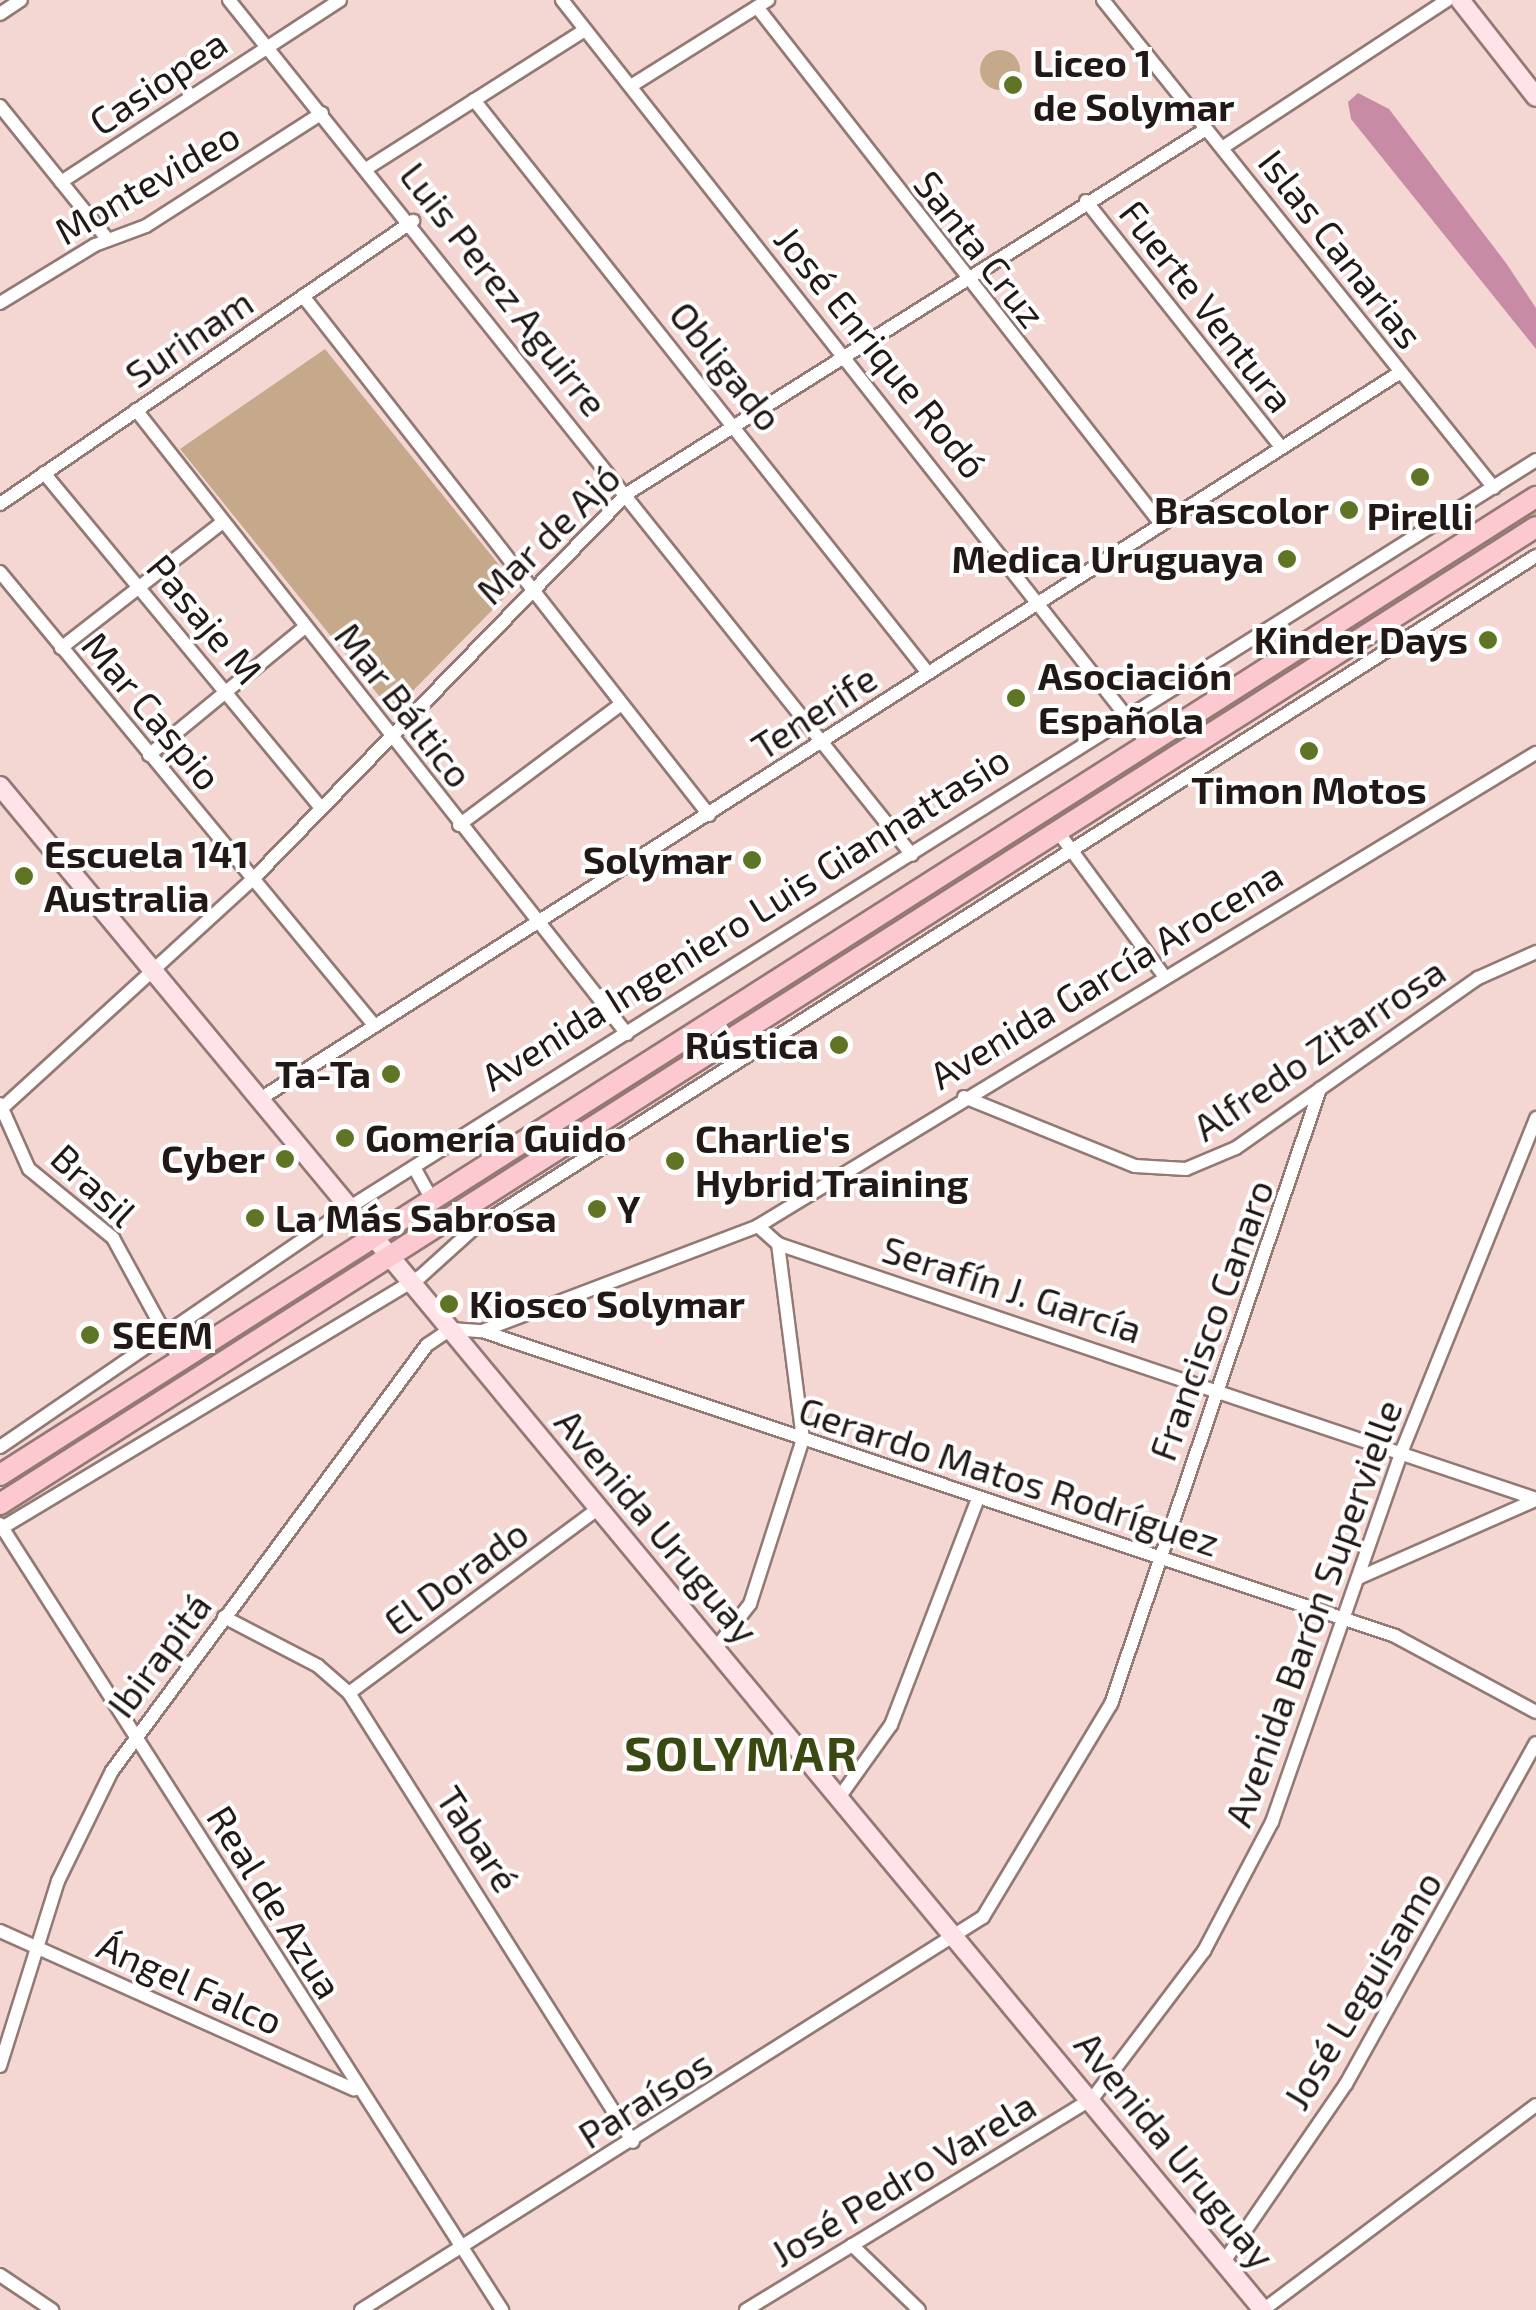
<!DOCTYPE html>
<meta charset="utf-8">
<style>
body{margin:0}
#map{position:relative;width:1536px;height:2310px;overflow:hidden;background:#f4d7d2;font-family:"Exo 2",sans-serif}
div>[style]{position:absolute}
.green>*{inset:0;background:#c6a88a}
.round{border-radius:50%}
.water>*{inset:0;background:#c88ba6}
.roads{filter:drop-shadow(2px 0 #937974) drop-shadow(-2px 0 #937974) drop-shadow(0 2px #937974) drop-shadow(0 -2px #937974)}
.street>*{height:12px;margin:-6px;padding:0 6px;transform-origin:6px;border-radius:6px;background:#fff}
.secondary>*{height:18px;margin:-9px;padding:0 9px;transform-origin:9px;border-radius:9px;background:#fee4e8}
.primary>*{height:20px;margin:-10px;padding:0 10px;transform-origin:10px;border-radius:10px;background:#fdc9d1}
.dots>*{width:28px;height:28px;translate:-50% -50%;box-sizing:border-box;border:5px solid #fff;border-radius:50%}
span{translate:-50% -50%;white-space:nowrap;text-align:center;line-height:1.15;-webkit-text-stroke:8px #fff;paint-order:stroke}
.poi-label{font-size:38px;color:#221816;font-weight:700}
.left{translate:0 -50%;text-align:left}
.right{translate:-100% -50%;text-align:right}
.street-label{font-size:38px;color:#221816}
.district-label{font-size:48px;color:#3a4912;font-weight:700;letter-spacing:2.5px}
</style>
<div id="map">
<div class="green">
<div class="round" style="left:980px;top:50px;width:40px;height:40px"></div>
<div style="clip-path:polygon(325px 349px,516px 586px,392px 712px,180px 449px)"></div>
<div style="clip-path:polygon(1536px 506px,1536px 518px,404px 1240px,557px 1131px)"></div>
</div>
<div class="water">
<div style="clip-path:polygon(1358px 93px,1389px 109px,1506px 263px,1536px 308px,1536px 349px,1351px 119px,1348px 102px)"></div>
</div>
<div class="roads">
<div class="street">
<div style="left:229px;top:0;width:1094px;rotate:51.38deg"></div>
<div style="left:562px;top:0;width:947px;rotate:51.77deg"></div>
<div style="left:1103px;top:0;width:625px;rotate:51.3deg"></div>
<div style="left:757px;top:7px;width:656px;rotate:51.99deg"></div>
<div style="left:0;top:14px;width:25px;rotate:-34deg"></div>
<div style="left:631px;top:86px;width:162px;rotate:-32.1deg"></div>
<div style="left:474px;top:100px;width:731px;rotate:51.61deg"></div>
<div style="left:0;top:106px;width:172px;rotate:51.1deg"></div>
<div style="left:1225px;top:146px;width:266px;rotate:-33.3deg"></div>
<div style="left:369px;top:167px;width:256px;rotate:-32.4deg"></div>
<div style="left:61px;top:182px;width:333px;rotate:-33.1deg"></div>
<div style="left:1086px;top:201px;width:315px;rotate:51.6deg"></div>
<div style="left:303px;top:296px;width:659px;rotate:51.96deg"></div>
<div style="left:0;top:303px;width:111px;rotate:-31.4deg"></div>
<div style="left:95px;top:245px;width:54px;rotate:-20.4deg"></div>
<div style="left:146px;top:226px;width:209px;rotate:-32.7deg"></div>
<div style="left:136px;top:410px;width:794px;rotate:51.8deg"></div>
<div style="left:44px;top:473px;width:430px;rotate:50.4deg"></div>
<div style="left:0;top:504px;width:501px;rotate:-34.42deg"></div>
<div style="left:0;top:572px;width:587px;rotate:50.46deg"></div>
<div style="left:61px;top:648px;width:205px;rotate:-37.9deg"></div>
<div style="left:149px;top:755px;width:202px;rotate:-39.4deg"></div>
<div style="left:459px;top:825px;width:201px;rotate:-36.7deg"></div>
<div style="left:1058px;top:832px;width:175px;rotate:53.6deg"></div>
<div style="left:964px;top:1097px;width:184px;rotate:22deg"></div>
<div style="left:1135px;top:1166px;width:51px;rotate:3.4deg"></div>
<div style="left:1186px;top:1169px;width:54px;rotate:-22.8deg"></div>
<div style="left:1236px;top:1148px;width:296px;rotate:-35.1deg"></div>
<div style="left:1478px;top:978px;width:64px;rotate:-24.1deg"></div>
<div style="left:260px;top:1099px;width:1351px;rotate:-32.51deg"></div>
<div style="left:0;top:1104px;width:71px;rotate:66deg"></div>
<div style="left:29px;top:1169px;width:109px;rotate:39.4deg"></div>
<div style="left:113px;top:1238px;width:140px;rotate:61.4deg"></div>
<div style="left:0;top:1110px;width:343px;rotate:-42.4deg"></div>
<div style="left:253px;top:879px;width:538px;rotate:-45.83deg"></div>
<div style="left:628px;top:493px;width:683px;rotate:-32.2deg"></div>
<div style="left:415px;top:1169px;width:37px;rotate:61deg"></div>
<div style="left:758px;top:1226px;width:27px;rotate:42deg"></div>
<div style="left:778px;top:1244px;width:800px;rotate:18.59deg"></div>
<div style="left:482px;top:1331px;width:295px;rotate:-20.8deg"></div>
<div style="left:758px;top:1226px;width:911px;rotate:-31.3deg"></div>
<div style="left:0;top:1447px;width:424px;rotate:-34.4deg"></div>
<div style="left:350px;top:1207px;width:1402px;rotate:-32.2deg"></div>
<div style="left:0;top:1524px;width:933px;rotate:57.43deg"></div>
<div style="left:0;top:1529px;width:490px;rotate:-31deg"></div>
<div style="left:420px;top:1277px;width:70px;rotate:-42.1deg"></div>
<div style="left:472px;top:1230px;width:1260px;rotate:-32.35deg"></div>
<div style="left:1358px;top:1578px;width:194px;rotate:-23.7deg"></div>
<div style="left:224px;top:1617px;width:106px;rotate:27.5deg"></div>
<div style="left:318px;top:1666px;width:41px;rotate:41.1deg"></div>
<div style="left:349px;top:1693px;width:531px;rotate:57.69deg"></div>
<div style="left:716px;top:1648px;width:56px;rotate:-52.3deg"></div>
<div style="left:750px;top:1604px;width:173px;rotate:-72.2deg"></div>
<div style="left:803px;top:1439px;width:197px;rotate:-97.3deg"></div>
<div style="left:349px;top:1693px;width:310px;rotate:-36.5deg"></div>
<div style="left:841px;top:1795px;width:86px;rotate:-54.5deg"></div>
<div style="left:891px;top:1725px;width:243px;rotate:-69deg"></div>
<div style="left:0;top:1931px;width:388px;rotate:24.1deg"></div>
<div style="left:0;top:2066px;width:194px;rotate:-72.6deg"></div>
<div style="left:58px;top:1881px;width:123px;rotate:-63.9deg"></div>
<div style="left:112px;top:1771px;width:530px;rotate:-53.52deg"></div>
<div style="left:427px;top:1345px;width:29px;rotate:-34deg"></div>
<div style="left:451px;top:1329px;width:31px;rotate:4deg"></div>
<div style="left:482px;top:1331px;width:963px;rotate:18.47deg"></div>
<div style="left:1395px;top:1636px;width:160px;rotate:28.3deg"></div>
<div style="left:852px;top:2245px;width:93px;rotate:44.1deg"></div>
<div style="left:1225px;top:2260px;width:214px;rotate:-55.5deg"></div>
<div style="left:1346px;top:2084px;width:390px;rotate:-60.9deg"></div>
<div style="left:0;top:2275px;width:63px;rotate:33.9deg"></div>
<div style="left:361px;top:2310px;width:736px;rotate:-32.29deg"></div>
<div style="left:983px;top:1917px;width:249px;rotate:-59deg"></div>
<div style="left:1111px;top:1704px;width:650px;rotate:-71.23deg"></div>
<div style="left:746px;top:2310px;width:405px;rotate:-31.4deg"></div>
<div style="left:1092px;top:2099px;width:186px;rotate:-52.9deg"></div>
<div style="left:1204px;top:1951px;width:146px;rotate:-62.2deg"></div>
<div style="left:1272px;top:1822px;width:396px;rotate:-70.7deg"></div>
<div style="left:1403px;top:1448px;width:356px;rotate:-68deg"></div>
<div style="left:1263px;top:2310px;width:341px;rotate:-36.9deg"></div>
</div>
<div class="secondary">
<div style="left:1460px;top:0;width:123px;rotate:51.9deg"></div>
<div style="left:0;top:786px;width:1979px;rotate:50.35deg"></div>
</div>
<div class="primary">
<div style="left:0;top:1475px;width:1821px;rotate:-32.49deg"></div>
<div style="left:0;top:1504px;width:1820px;rotate:-32.46deg"></div>
</div>
</div>
<div class="dots">
<div style="left:1013px;top:85px;background:#5f7525"></div>
<div style="left:1420px;top:477px;background:#5f7525"></div>
<div style="left:1349px;top:510px;background:#5f7525"></div>
<div style="left:1287px;top:559px;background:#5f7525"></div>
<div style="left:1488px;top:640px;background:#5f7525"></div>
<div style="left:1016px;top:698px;background:#5f7525"></div>
<div style="left:1309px;top:751px;background:#5f7525"></div>
<div style="left:752px;top:860px;background:#5f7525"></div>
<div style="left:24px;top:876px;background:#5f7525"></div>
<div style="left:839px;top:1045px;background:#5f7525"></div>
<div style="left:391px;top:1074px;background:#5f7525"></div>
<div style="left:345px;top:1138px;background:#5f7525"></div>
<div style="left:285px;top:1159px;background:#5f7525"></div>
<div style="left:675px;top:1161px;background:#5f7525"></div>
<div style="left:597px;top:1209px;background:#5f7525"></div>
<div style="left:255px;top:1218px;background:#5f7525"></div>
<div style="left:449px;top:1304px;background:#5f7525"></div>
<div style="left:90px;top:1335px;background:#5f7525"></div>
</div>
<div class="poi-label">
<span class="left" style="left:1033px;top:85px">Liceo 1<br>de Solymar</span>
<span class="right" style="left:1329px;top:510px">Brascolor</span>
<span style="left:1420px;top:516px">Pirelli</span>
<span class="right" style="left:1264px;top:559px">Medica Uruguaya</span>
<span class="right" style="left:1468px;top:640px">Kinder Days</span>
<span class="left" style="left:1038px;top:698px">Asociación<br>Española</span>
<span style="left:1309px;top:790px">Timon Motos</span>
<span class="left" style="left:44px;top:876px">Escuela 141<br>Australia</span>
<span class="right" style="left:732px;top:860px">Solymar</span>
<span class="right" style="left:819px;top:1045px">Rústica</span>
<span class="right" style="left:371px;top:1074px">Ta-Ta</span>
<span class="left" style="left:365px;top:1138px">Gomería Guido</span>
<span class="left" style="left:695px;top:1161px">Charlie's<br>Hybrid Training</span>
<span class="right" style="left:265px;top:1159px">Cyber</span>
<span class="left" style="left:617px;top:1209px">Y</span>
<span class="left" style="left:275px;top:1218px">La Más Sabrosa</span>
<span class="left" style="left:469px;top:1304px">Kiosco Solymar</span>
<span class="left" style="left:112px;top:1335px">SEEM</span>
</div>
<div class="street-label">
<span style="left:158px;top:82px;rotate:-34deg">Casiopea</span>
<span style="left:147px;top:183px;rotate:-30deg">Montevideo</span>
<span style="left:980px;top:249px;rotate:52deg">Santa Cruz</span>
<span style="left:1341px;top:249px;rotate:52deg">Islas Canarias</span>
<span style="left:504px;top:289px;rotate:52deg">Luis Perez Aguirre</span>
<span style="left:1207px;top:306px;rotate:52deg">Fuerte Ventura</span>
<span style="left:189px;top:338px;rotate:-34deg">Surinam</span>
<span style="left:881px;top:352px;rotate:51deg">José Enrique Rodó</span>
<span style="left:726px;top:366px;rotate:51deg">Obligado</span>
<span style="left:548px;top:534px;rotate:-44deg">Mar de Ajó</span>
<span style="left:205px;top:619px;rotate:50deg">Pasaje M</span>
<span style="left:404px;top:705px;rotate:52deg">Mar Báltico</span>
<span style="left:152px;top:711px;rotate:50deg">Mar Caspio</span>
<span style="left:814px;top:712px;rotate:-33deg">Tenerife</span>
<span style="left:745px;top:918px;rotate:-32deg">Avenida Ingeniero Luis Giannattasio</span>
<span style="left:1106px;top:975px;rotate:-31deg">Avenida García Arocena</span>
<span style="left:1319px;top:1049px;rotate:-34deg">Alfredo Zitarrosa</span>
<span style="left:94px;top:1185px;rotate:43deg">Brasil</span>
<span style="left:1012px;top:1289px;rotate:18deg">Serafín J. García</span>
<span style="left:1211px;top:1320px;rotate:-70deg">Francisco Canaro</span>
<span style="left:1009px;top:1476px;rotate:18deg">Gerardo Matos Rodríguez</span>
<span style="left:657px;top:1526px;rotate:50deg">Avenida Uruguay</span>
<span style="left:456px;top:1577px;rotate:-36deg">El Dorado</span>
<span style="left:1313px;top:1613px;rotate:-70deg">Avenida Barón Supervielle</span>
<span style="left:159px;top:1655px;rotate:-53deg">Ibirapitá</span>
<span style="left:478px;top:1839px;rotate:57deg">Tabaré</span>
<span style="left:275px;top:1902px;rotate:58deg">Real de Azua</span>
<span style="left:190px;top:1983px;rotate:24deg">Ángel Falco</span>
<span style="left:1362px;top:1990px;rotate:-59deg">José Leguisamo</span>
<span style="left:645px;top:2099px;rotate:-32deg">Paraísos</span>
<span style="left:1175px;top:2150px;rotate:51deg">Avenida Uruguay</span>
<span style="left:903px;top:2179px;rotate:-31deg">José Pedro Varela</span>
</div>
<div class="district-label">
<span style="left:742px;top:1753px">SOLYMAR</span>
</div>
</div>
